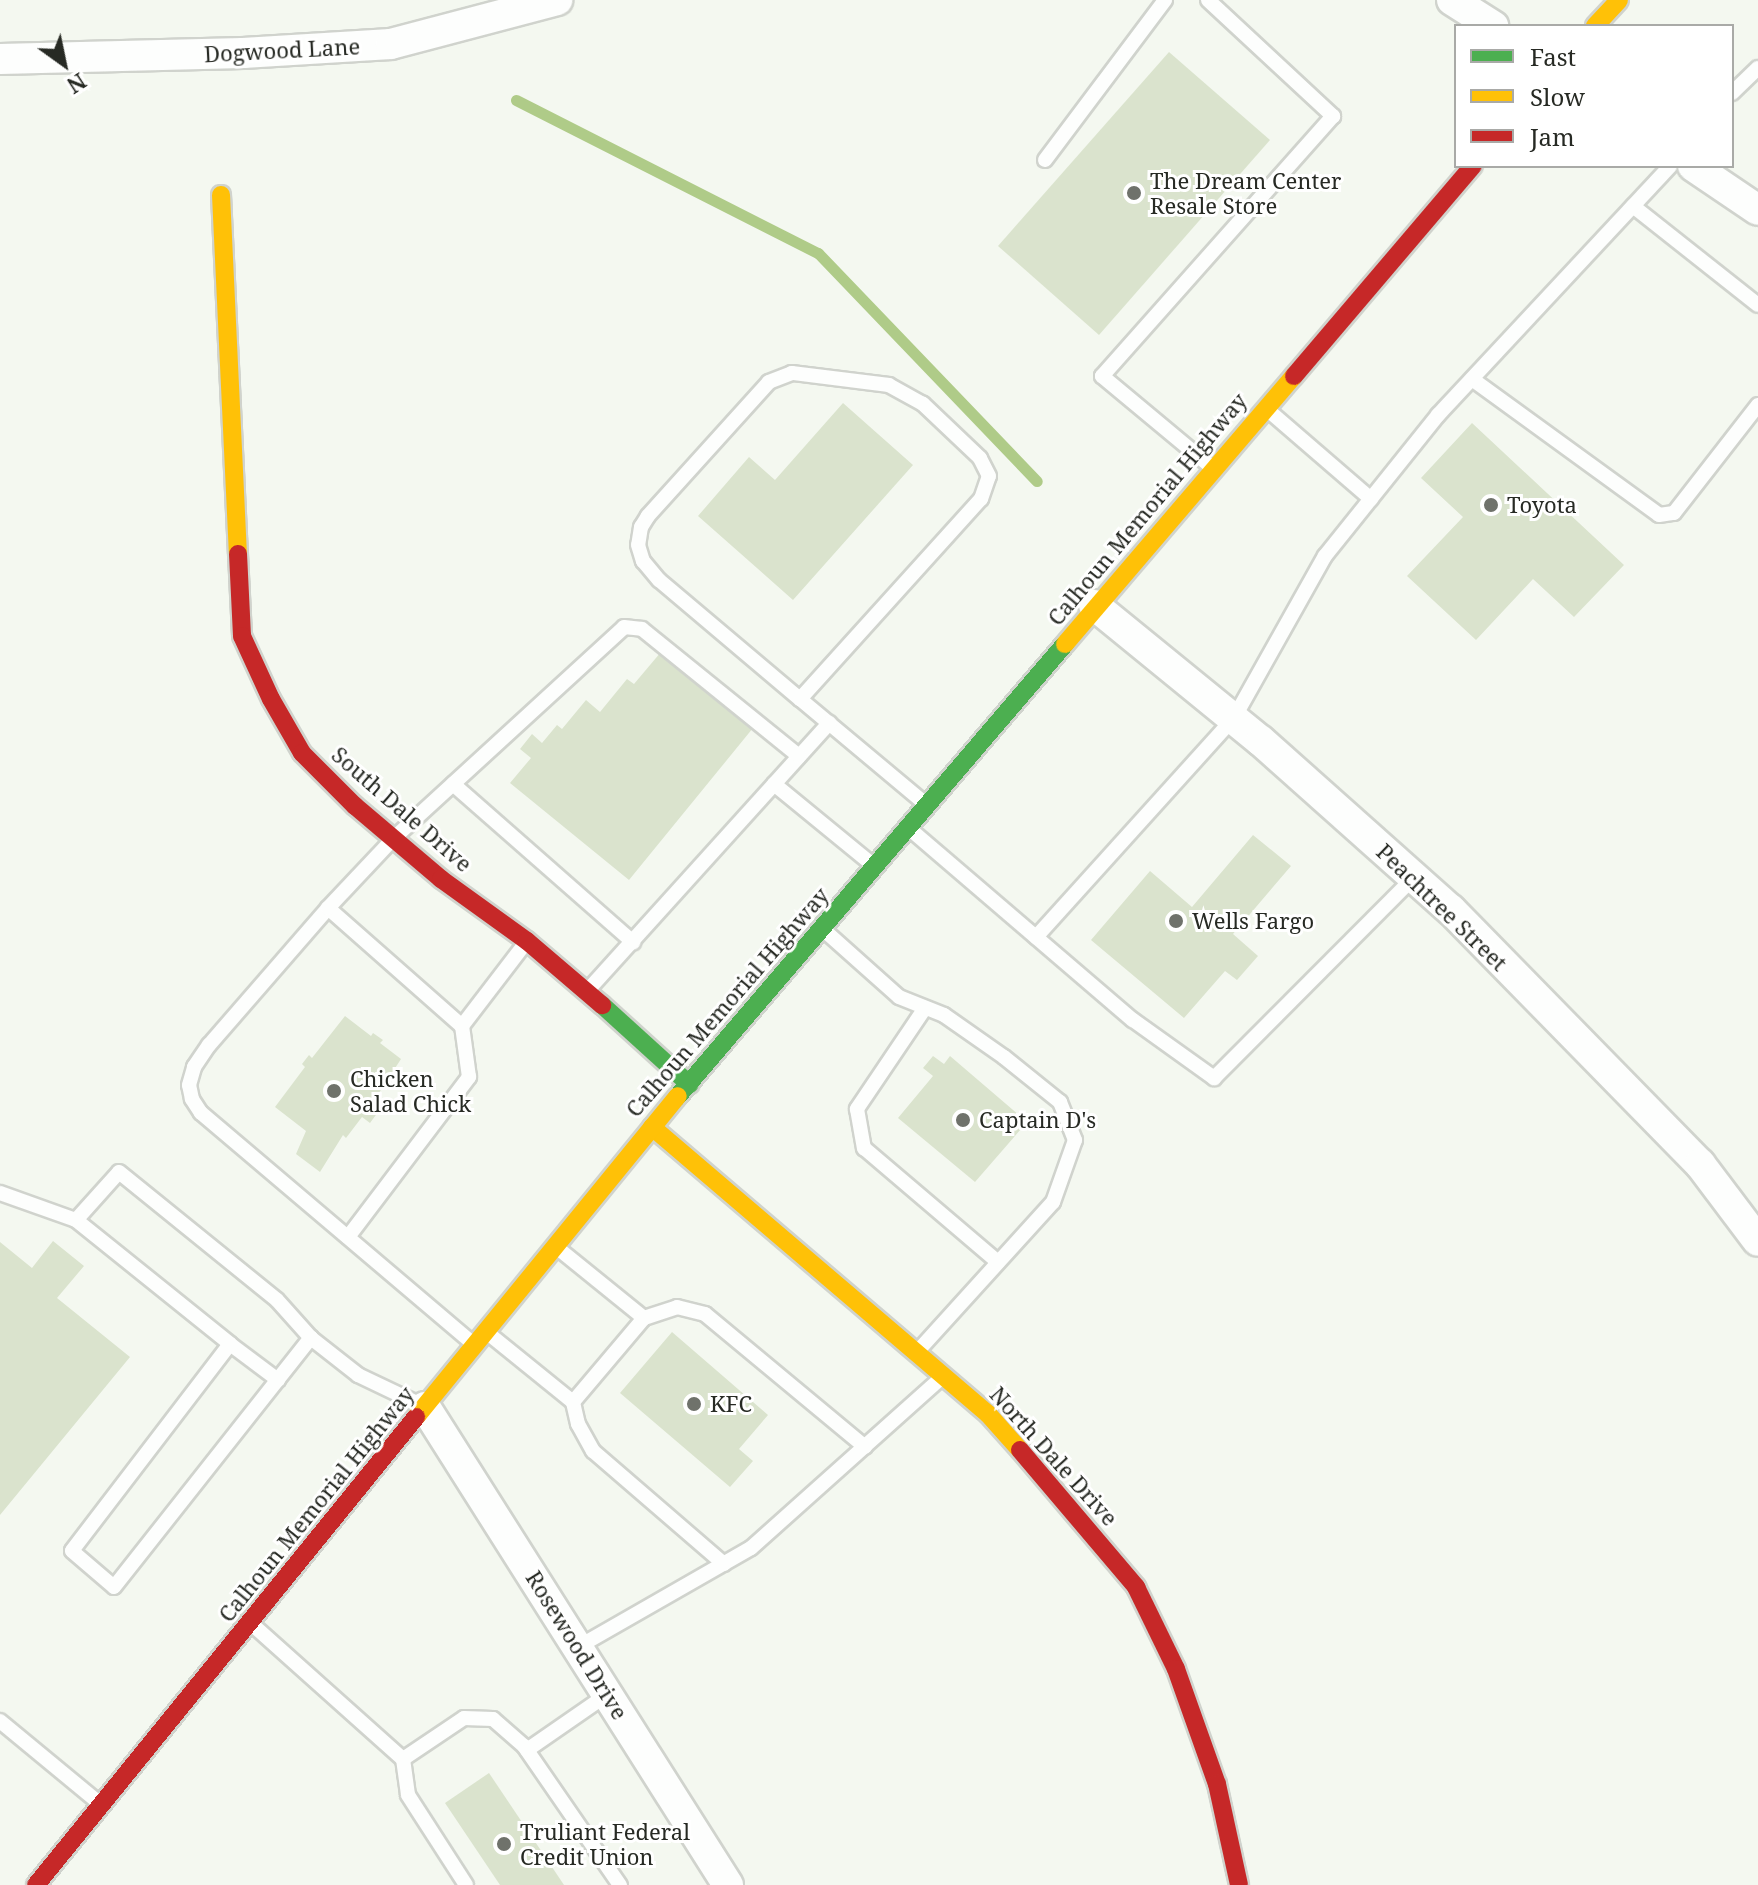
<!DOCTYPE html>
<style>
body{margin:0}
#map{position:relative;width:1758px;height:1885px;overflow:hidden;background:#f4f8f0;font-family:"Noto Serif",serif}
div>[style]{position:absolute}
.stream>*{height:11px;margin:-5.5px;padding:0 5.5px;transform-origin:5.5px;border-radius:5.5px;background:#afcb88}
.building>*{inset:0;background:#dae3cd}
.roads{filter:drop-shadow(2px 0 #d0d3cd) drop-shadow(-2px 0 #d0d3cd) drop-shadow(0 2px #d0d3cd) drop-shadow(0 -2px #d0d3cd)}
.lane>*{height:14px;margin:-7px;padding:0 7px;transform-origin:7px;border-radius:7px;background:#fdfefd}
.street>*{height:30px;margin:-15px;padding:0 15px;transform-origin:15px;border-radius:15px;background:#fdfefd}
.fast>*{height:18px;margin:-9px;padding:0 9px;transform-origin:9px;border-radius:9px;background:#4caf50}
.slow>*{height:18px;margin:-9px;padding:0 9px;transform-origin:9px;border-radius:9px;background:#ffc107}
.jam>*{height:18px;margin:-9px;padding:0 9px;transform-origin:9px;border-radius:9px;background:#c62828}
.dots>*{width:22px;height:22px;translate:-50% -50%;box-sizing:border-box;border:4px solid #fff;border-radius:50%}
span{translate:-50% -50%;white-space:nowrap;text-align:center;line-height:1.15;-webkit-text-stroke:6px #fff;paint-order:stroke}
.street-label{font-size:22px;color:#272a24}
.poi-label{font-size:22px;color:#272a24}
.left{translate:0 -50%;text-align:left}
.legend{position:absolute;left:1454px;top:24px;width:280px;height:144px;box-sizing:border-box;background:#fff;border:2px solid #a9aaa7;margin:0;padding:10px 14px;list-style:none;font-size:24px;color:#272a24}
.legend li{display:flex;align-items:center;gap:16px;height:40px}
.legend b{width:40px;border:2px solid #a9aaa7}
.north{position:absolute;left:24px;top:24px;width:80px;height:80px;-webkit-text-stroke:6px #fff;paint-order:stroke;rotate:147deg;font-size:22px;font-weight:700;line-height:32px;text-align:center;color:#272a24}
.north::after{content:'';display:block;margin:auto;width:28px;height:36px;background:#272a24;clip-path:polygon(50% 0,100% 100%,50% 72%,0 100%)}
</style>
<div id="map">
<div class="stream">
<div style="left:516px;top:100px;width:339px;rotate:26.9deg"></div>
<div style="left:818px;top:253px;width:316px;rotate:46.2deg"></div>
</div>
<div class="building">
<div style="clip-path:polygon(1169px 52px,1270px 140px,1099px 335px,998px 246px)"></div>
<div style="clip-path:polygon(843px 403px,913px 465px,793px 600px,698px 516px,749px 457px,775px 480px)"></div>
<div style="clip-path:polygon(1472px 423px,1624px 565px,1574px 617px,1533px 579px,1476px 640px,1407px 576px,1463px 517px,1421px 478px)"></div>
<div style="clip-path:polygon(661px 652px,753px 728px,629px 880px,510px 783px,531px 758px,520px 749px,532px 734px,542px 743px,557px 725px,562px 729px,586px 700px,600px 712px,627px 679px,634px 684px)"></div>
<div style="clip-path:polygon(1253px 835px,1291px 866px,1233px 934px,1258px 956px,1237px 980px,1225px 971px,1184px 1018px,1091px 940px,1150px 871px,1192px 907px)"></div>
<div style="clip-path:polygon(345px 1016px,371px 1036px,373px 1033px,383px 1040px,380px 1043px,401px 1059px,373px 1102px,381px 1108px,370px 1123px,362px 1117px,346px 1138px,343px 1135px,320px 1172px,296px 1154px,306px 1131px,275px 1107px,305px 1067px,302px 1064px,309px 1055px,312px 1058px)"></div>
<div style="clip-path:polygon(933px 1056px,944px 1064px,950px 1056px,1027px 1122px,975px 1182px,898px 1118px,933px 1076px,923px 1068px)"></div>
<div style="clip-path:polygon(53px 1241px,84px 1266px,57px 1298px,130px 1357px,0 1515px,0 1242px,32px 1268px)"></div>
<div style="clip-path:polygon(672px 1332px,768px 1415px,739px 1449px,753px 1461px,730px 1487px,620px 1393px)"></div>
<div style="clip-path:polygon(489px 1773px,564px 1885px,500px 1885px,445px 1803px)"></div>
</div>
<div class="roads">
<div class="lane">
<div style="left:1208px;top:0;width:171px;rotate:42.9deg"></div>
<div style="left:1333px;top:116px;width:348px;rotate:131.6deg"></div>
<div style="left:1102px;top:376px;width:139px;rotate:39.8deg"></div>
<div style="left:1732px;top:93px;width:36px;rotate:-44deg"></div>
<div style="left:1045px;top:160px;width:200px;rotate:-53.1deg"></div>
<div style="left:1633px;top:206px;width:159px;rotate:38.4deg"></div>
<div style="left:1472px;top:379px;width:231px;rotate:36deg"></div>
<div style="left:1659px;top:515px;width:15px;rotate:-8deg"></div>
<div style="left:1674px;top:513px;width:137px;rotate:-52.1deg"></div>
<div style="left:1268px;top:410px;width:136px;rotate:40.8deg"></div>
<div style="left:800px;top:699px;width:270px;rotate:-47.9deg"></div>
<div style="left:981px;top:499px;width:24px;rotate:-71deg"></div>
<div style="left:989px;top:476px;width:20px;rotate:-117deg"></div>
<div style="left:980px;top:458px;width:79px;rotate:-136.5deg"></div>
<div style="left:923px;top:404px;width:39px;rotate:-151deg"></div>
<div style="left:889px;top:385px;width:98px;rotate:-172.9deg"></div>
<div style="left:792px;top:373px;width:25px;rotate:159deg"></div>
<div style="left:769px;top:382px;width:181px;rotate:132.1deg"></div>
<div style="left:648px;top:516px;width:13px;rotate:122deg"></div>
<div style="left:641px;top:527px;width:18px;rotate:99deg"></div>
<div style="left:638px;top:545px;width:17px;rotate:73deg"></div>
<div style="left:643px;top:561px;width:25px;rotate:50deg"></div>
<div style="left:659px;top:580px;width:185px;rotate:40.2deg"></div>
<div style="left:800px;top:699px;width:160px;rotate:39.9deg"></div>
<div style="left:453px;top:784px;width:240px;rotate:41.3deg"></div>
<div style="left:774px;top:784px;width:128px;rotate:39.3deg"></div>
<div style="left:911px;top:830px;width:292px;rotate:40.6deg"></div>
<div style="left:1133px;top:1020px;width:100px;rotate:35.6deg"></div>
<div style="left:1214px;top:1078px;width:284px;rotate:-45.1deg"></div>
<div style="left:328px;top:908px;width:179px;rotate:41.4deg"></div>
<div style="left:825px;top:931px;width:99px;rotate:41.7deg"></div>
<div style="left:899px;top:997px;width:48px;rotate:21.8deg"></div>
<div style="left:944px;top:1015px;width:73px;rotate:35deg"></div>
<div style="left:1004px;top:1057px;width:72px;rotate:38.8deg"></div>
<div style="left:1060px;top:1102px;width:41px;rotate:68.5deg"></div>
<div style="left:1075px;top:1140px;width:66px;rotate:109.5deg"></div>
<div style="left:1053px;top:1202px;width:200px;rotate:132.2deg"></div>
<div style="left:1036px;top:937px;width:295px;rotate:-47.9deg"></div>
<div style="left:1234px;top:718px;width:186px;rotate:-60.7deg"></div>
<div style="left:1325px;top:556px;width:181px;rotate:-51.3deg"></div>
<div style="left:1438px;top:415px;width:340px;rotate:-47deg"></div>
<div style="left:588px;top:990px;width:360px;rotate:-47.9deg"></div>
<div style="left:925px;top:1008px;width:122px;rotate:124deg"></div>
<div style="left:857px;top:1109px;width:40px;rotate:80deg"></div>
<div style="left:864px;top:1148px;width:176px;rotate:40.4deg"></div>
<div style="left:0;top:1193px;width:81px;rotate:19.6deg"></div>
<div style="left:76px;top:1220px;width:198px;rotate:38.8deg"></div>
<div style="left:230px;top:1344px;width:260px;rotate:127.4deg"></div>
<div style="left:72px;top:1551px;width:55px;rotate:40.6deg"></div>
<div style="left:114px;top:1587px;width:318px;rotate:-51.7deg"></div>
<div style="left:76px;top:1220px;width:64px;rotate:-48.1deg"></div>
<div style="left:119px;top:1172px;width:203px;rotate:39deg"></div>
<div style="left:277px;top:1300px;width:51px;rotate:48.2deg"></div>
<div style="left:311px;top:1338px;width:60px;rotate:38.2deg"></div>
<div style="left:358px;top:1375px;width:70px;rotate:25.5deg"></div>
<div style="left:348px;top:1237px;width:201px;rotate:-52.9deg"></div>
<div style="left:469px;top:1077px;width:51px;rotate:-97.8deg"></div>
<div style="left:462px;top:1026px;width:102px;rotate:-52.6deg"></div>
<div style="left:560px;top:1250px;width:108px;rotate:39deg"></div>
<div style="left:489px;top:1334px;width:108px;rotate:39deg"></div>
<div style="left:470px;top:1341px;width:353px;rotate:-139.7deg"></div>
<div style="left:201px;top:1113px;width:17px;rotate:-123deg"></div>
<div style="left:192px;top:1099px;width:14px;rotate:-102deg"></div>
<div style="left:189px;top:1085px;width:19px;rotate:-74deg"></div>
<div style="left:194px;top:1067px;width:27px;rotate:-56deg"></div>
<div style="left:209px;top:1045px;width:181px;rotate:-49deg"></div>
<div style="left:328px;top:908px;width:96px;rotate:-46.7deg"></div>
<div style="left:394px;top:838px;width:312px;rotate:-42.5deg"></div>
<div style="left:624px;top:627px;width:18px;rotate:6deg"></div>
<div style="left:642px;top:629px;width:202px;rotate:39deg"></div>
<div style="left:230px;top:1344px;width:60px;rotate:36.9deg"></div>
<div style="left:724px;top:1564px;width:173px;rotate:-139.2deg"></div>
<div style="left:593px;top:1451px;width:31px;rotate:-119deg"></div>
<div style="left:578px;top:1424px;width:23px;rotate:-103deg"></div>
<div style="left:573px;top:1402px;width:110px;rotate:-49.8deg"></div>
<div style="left:644px;top:1318px;width:35px;rotate:-18deg"></div>
<div style="left:677px;top:1307px;width:29px;rotate:14deg"></div>
<div style="left:705px;top:1314px;width:208px;rotate:39.7deg"></div>
<div style="left:254px;top:1626px;width:200px;rotate:41.8deg"></div>
<div style="left:403px;top:1759px;width:36px;rotate:82deg"></div>
<div style="left:408px;top:1795px;width:107px;rotate:57.2deg"></div>
<div style="left:578px;top:1647px;width:199px;rotate:-29.8deg"></div>
<div style="left:751px;top:1548px;width:256px;rotate:-41.8deg"></div>
<div style="left:0;top:1721px;width:127px;rotate:39.6deg"></div>
<div style="left:527px;top:1750px;width:98px;rotate:-34.7deg"></div>
<div style="left:403px;top:1759px;width:73px;rotate:-33.9deg"></div>
<div style="left:464px;top:1718px;width:29px;rotate:2deg"></div>
<div style="left:493px;top:1719px;width:41px;rotate:41.1deg"></div>
<div style="left:524px;top:1746px;width:169px;rotate:55.4deg"></div>
</div>
<div class="street">
<div style="left:1452px;top:0;width:49px;rotate:32.4deg"></div>
<div style="left:0;top:59px;width:243px;rotate:-1.4deg"></div>
<div style="left:243px;top:53px;width:148px;rotate:-3.5deg"></div>
<div style="left:391px;top:44px;width:172px;rotate:-14.8deg"></div>
<div style="left:1693px;top:166px;width:78px;rotate:34.1deg"></div>
<div style="left:1094px;top:605px;width:215px;rotate:39.2deg"></div>
<div style="left:1261px;top:741px;width:254px;rotate:41.7deg"></div>
<div style="left:1451px;top:910px;width:356px;rotate:45.6deg"></div>
<div style="left:1700px;top:1164px;width:96px;rotate:53deg"></div>
<div style="left:425px;top:1407px;width:566px;rotate:57.63deg"></div>
</div>
<div class="fast">
<div style="left:602px;top:1005px;width:118px;rotate:42.2deg"></div>
<div style="left:678px;top:1096px;width:595px;rotate:-49.43deg"></div>
</div>
<div class="slow">
<div style="left:1595px;top:26px;width:35px;rotate:-47deg"></div>
<div style="left:221px;top:195px;width:359px;rotate:87.3deg"></div>
<div style="left:1065px;top:644px;width:353px;rotate:-49.5deg"></div>
<div style="left:652px;top:1127px;width:442px;rotate:40.5deg"></div>
<div style="left:988px;top:1414px;width:48px;rotate:48.4deg"></div>
<div style="left:416px;top:1417px;width:414px;rotate:-50.8deg"></div>
</div>
<div class="jam">
<div style="left:1294px;top:376px;width:276px;rotate:-49.6deg"></div>
<div style="left:238px;top:554px;width:82px;rotate:87.2deg"></div>
<div style="left:242px;top:636px;width:69px;rotate:65.3deg"></div>
<div style="left:271px;top:699px;width:62px;rotate:60.1deg"></div>
<div style="left:302px;top:753px;width:75px;rotate:45deg"></div>
<div style="left:355px;top:806px;width:113px;rotate:40.3deg"></div>
<div style="left:441px;top:879px;width:106px;rotate:35.8deg"></div>
<div style="left:527px;top:941px;width:99px;rotate:40.5deg"></div>
<div style="left:1020px;top:1450px;width:180px;rotate:49.7deg"></div>
<div style="left:1136px;top:1587px;width:91px;rotate:64deg"></div>
<div style="left:1176px;top:1669px;width:122px;rotate:70.4deg"></div>
<div style="left:1217px;top:1784px;width:103px;rotate:77.7deg"></div>
<div style="left:36px;top:1885px;width:603px;rotate:-50.92deg"></div>
</div>
</div>
<div class="dots">
<div style="left:1134px;top:193px;background:#6f726b"></div>
<div style="left:1491px;top:505px;background:#6f726b"></div>
<div style="left:1176px;top:921px;background:#6f726b"></div>
<div style="left:334px;top:1091px;background:#6f726b"></div>
<div style="left:963px;top:1120px;background:#6f726b"></div>
<div style="left:694px;top:1404px;background:#6f726b"></div>
<div style="left:504px;top:1844px;background:#6f726b"></div>
</div>
<div class="street-label">
<span style="left:282px;top:50px;rotate:-3deg">Dogwood Lane</span>
<span style="left:1147px;top:509px;rotate:-50deg">Calhoun Memorial Highway</span>
<span style="left:402px;top:809px;rotate:41deg">South Dale Drive</span>
<span style="left:1442px;top:907px;rotate:44deg">Peachtree Street</span>
<span style="left:727px;top:1002px;rotate:-49deg">Calhoun Memorial Highway</span>
<span style="left:1054px;top:1456px;rotate:48deg">North Dale Drive</span>
<span style="left:316px;top:1504px;rotate:-51deg">Calhoun Memorial Highway</span>
<span style="left:577px;top:1645px;rotate:58deg">Rosewood Drive</span>
</div>
<div class="poi-label">
<span class="left" style="left:1150px;top:193px">The Dream Center<br>Resale Store</span>
<span class="left" style="left:1507px;top:505px">Toyota</span>
<span class="left" style="left:1192px;top:921px">Wells Fargo</span>
<span class="left" style="left:350px;top:1091px">Chicken<br>Salad Chick</span>
<span class="left" style="left:979px;top:1120px">Captain D's</span>
<span class="left" style="left:710px;top:1404px">KFC</span>
<span class="left" style="left:520px;top:1844px">Truliant Federal<br>Credit Union</span>
</div>
<ul class="legend">
<li><b style="height:10px;background:#4caf50"></b>Fast</li>
<li><b style="height:10px;background:#ffc107"></b>Slow</li>
<li><b style="height:10px;background:#c62828"></b>Jam</li>
</ul>
<div class="north">N</div>
</div>
